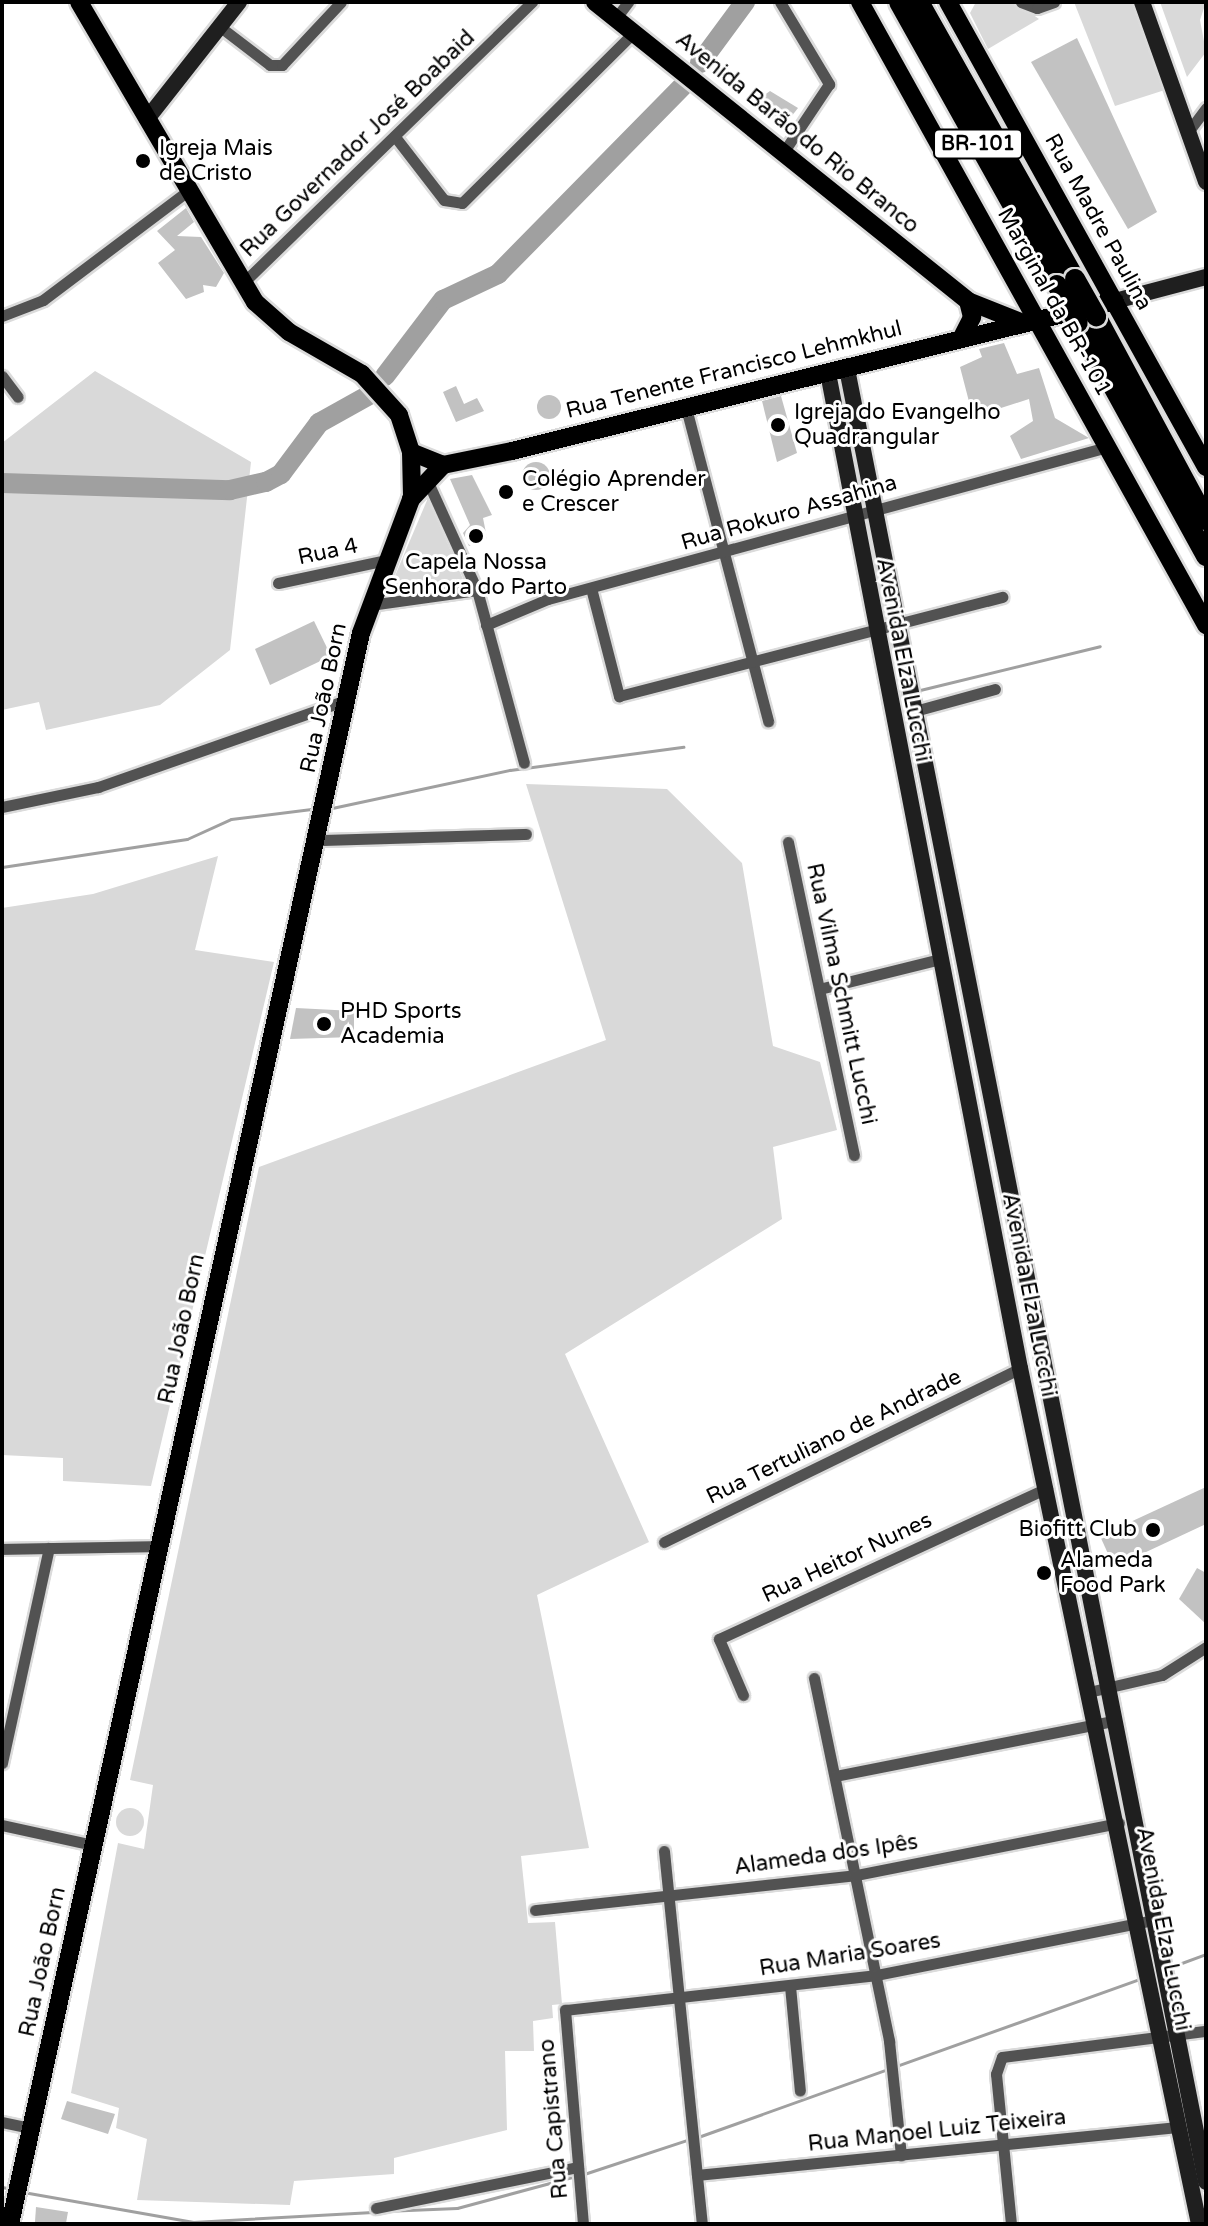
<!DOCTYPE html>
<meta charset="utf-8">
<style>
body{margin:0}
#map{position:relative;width:1208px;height:2226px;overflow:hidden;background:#fff;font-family:"Varela Round",sans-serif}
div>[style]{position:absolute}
.green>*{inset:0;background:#d9d9d9}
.round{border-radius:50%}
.stream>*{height:3px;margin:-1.5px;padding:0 1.5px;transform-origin:1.5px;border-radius:1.5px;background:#a0a0a0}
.river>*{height:20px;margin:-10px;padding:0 10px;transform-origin:10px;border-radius:10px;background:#a0a0a0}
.building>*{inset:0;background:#c2c2c2}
.roads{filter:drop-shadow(2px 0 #dbdbdb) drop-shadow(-2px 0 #dbdbdb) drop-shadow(0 2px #dbdbdb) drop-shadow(0 -2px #dbdbdb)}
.street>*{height:11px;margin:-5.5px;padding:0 5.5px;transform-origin:5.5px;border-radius:5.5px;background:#525252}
.secondary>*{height:16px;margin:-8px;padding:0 8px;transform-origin:8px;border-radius:8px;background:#1f1f1f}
.primary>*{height:18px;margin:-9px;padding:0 9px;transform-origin:9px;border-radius:9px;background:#000}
.highway>*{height:20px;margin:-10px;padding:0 10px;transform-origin:10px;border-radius:10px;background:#000}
.bridges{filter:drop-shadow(2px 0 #dbdbdb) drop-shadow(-2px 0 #dbdbdb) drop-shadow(0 2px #dbdbdb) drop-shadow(0 -2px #dbdbdb)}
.highway-bridge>*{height:20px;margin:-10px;padding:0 10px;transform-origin:10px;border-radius:10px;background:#000}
.dots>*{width:22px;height:22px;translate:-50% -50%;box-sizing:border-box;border:4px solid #fff;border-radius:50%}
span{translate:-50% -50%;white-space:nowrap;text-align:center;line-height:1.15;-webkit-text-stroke:6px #fff;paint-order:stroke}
.shield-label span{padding:2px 6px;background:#fff;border:2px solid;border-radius:6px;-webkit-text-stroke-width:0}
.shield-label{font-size:20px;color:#000;font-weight:700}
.street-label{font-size:22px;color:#000}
.poi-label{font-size:22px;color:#000}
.left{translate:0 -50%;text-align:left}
.right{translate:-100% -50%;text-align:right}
.frame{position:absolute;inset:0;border:4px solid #000;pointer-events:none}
</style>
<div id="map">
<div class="green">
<div style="clip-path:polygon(976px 2px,1015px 2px,1039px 19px,988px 49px,970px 13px)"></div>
<div style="clip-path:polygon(1074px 2px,1135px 2px,1168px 89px,1115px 106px)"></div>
<div style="clip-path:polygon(1160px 2px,1206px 2px,1200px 20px,1206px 52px,1187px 77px)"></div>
<div style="clip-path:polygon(95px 371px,251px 462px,230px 650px,160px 705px,46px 730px,39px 702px,2px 710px,2px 443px)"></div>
<div style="clip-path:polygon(428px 498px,463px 579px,393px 594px,389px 590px)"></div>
<div style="clip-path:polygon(526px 784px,667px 789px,742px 863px,773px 1046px,820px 1062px,837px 1130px,773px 1147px,782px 1219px,565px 1354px,649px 1542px,537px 1595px,589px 1848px,521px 1856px,528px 1923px,555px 1922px,562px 2004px,552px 2005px,553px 2018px,533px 2021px,534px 2051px,505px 2051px,507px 2130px,394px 2158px,394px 2174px,294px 2181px,290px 2205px,137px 2200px,147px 2139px,116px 2128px,119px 2108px,71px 2093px,118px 1843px,144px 1849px,153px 1785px,130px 1780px,259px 1167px,606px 1040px)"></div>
<div style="clip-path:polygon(218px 856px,195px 950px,274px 962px,151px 1486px,63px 1481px,63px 1458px,2px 1455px,2px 908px,93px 894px)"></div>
<div class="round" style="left:116px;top:1808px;width:28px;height:28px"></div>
</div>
<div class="stream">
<div style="left:920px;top:690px;width:185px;rotate:-13.7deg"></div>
<div style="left:332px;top:808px;width:182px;rotate:-12.1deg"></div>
<div style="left:510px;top:770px;width:175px;rotate:-7.6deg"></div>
<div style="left:2px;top:867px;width:187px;rotate:-8.6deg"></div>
<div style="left:187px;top:839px;width:48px;rotate:-24.4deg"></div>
<div style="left:231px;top:819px;width:81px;rotate:-7.1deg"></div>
<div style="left:1168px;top:1968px;width:40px;rotate:-20.2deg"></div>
<div style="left:698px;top:2137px;width:473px;rotate:-19.7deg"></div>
<div style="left:584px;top:2174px;width:112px;rotate:-18.3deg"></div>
<div style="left:2px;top:2187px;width:10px;rotate:11deg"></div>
<div style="left:23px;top:2192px;width:173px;rotate:10deg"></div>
<div style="left:193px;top:2222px;width:180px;rotate:-3.2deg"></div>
<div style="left:384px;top:2211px;width:73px;rotate:-2.4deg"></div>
<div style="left:457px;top:2208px;width:123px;rotate:-15.1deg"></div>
</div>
<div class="river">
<div style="left:700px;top:63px;width:76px;rotate:-53.6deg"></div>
<div style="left:385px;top:376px;width:96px;rotate:-52.7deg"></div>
<div style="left:443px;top:300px;width:61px;rotate:-25.3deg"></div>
<div style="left:498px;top:274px;width:264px;rotate:-45.5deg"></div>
<div style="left:2px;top:483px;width:228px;rotate:1.8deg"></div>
<div style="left:230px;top:490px;width:37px;rotate:-13deg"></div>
<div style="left:266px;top:482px;width:17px;rotate:-28deg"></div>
<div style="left:281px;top:474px;width:64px;rotate:-53.3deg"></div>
<div style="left:319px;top:423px;width:60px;rotate:-29.1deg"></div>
</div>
<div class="building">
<div style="clip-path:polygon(1077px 38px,1157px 212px,1128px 229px,1031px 62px)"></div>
<div style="clip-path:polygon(770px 91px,798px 108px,784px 126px,757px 111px,755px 102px)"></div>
<div style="clip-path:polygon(186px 208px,194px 222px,177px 236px,201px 237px,224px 273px,216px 287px,203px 285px,204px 292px,186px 299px,158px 263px,175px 250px,157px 231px)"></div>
<div style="clip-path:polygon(1004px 343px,1017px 374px,1039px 368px,1055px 418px,1089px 438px,1021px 459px,1010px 436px,1033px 421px,1029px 399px,973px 417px,960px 367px,982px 357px,979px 349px)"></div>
<div style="clip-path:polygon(456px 386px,464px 404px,477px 398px,484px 411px,456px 422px,443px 392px)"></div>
<div class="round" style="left:537px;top:395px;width:24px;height:24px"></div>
<div style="clip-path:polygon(781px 396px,797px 453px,777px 462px,762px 401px)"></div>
<div class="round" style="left:522px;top:462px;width:28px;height:28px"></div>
<div style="clip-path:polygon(472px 475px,492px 515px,483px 518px,487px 538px,469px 546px,463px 533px,470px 525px,450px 479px)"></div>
<div style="clip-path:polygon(314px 621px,331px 656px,270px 685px,255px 649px)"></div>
<div style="clip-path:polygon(296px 1008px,354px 1011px,354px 1037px,290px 1039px)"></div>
<div style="clip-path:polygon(1206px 1487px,1206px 1524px,1114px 1567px,1100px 1536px)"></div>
<div style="clip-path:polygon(1197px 1568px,1206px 1573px,1206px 1624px,1179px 1599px)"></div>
<div style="clip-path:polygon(67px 2101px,115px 2114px,108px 2134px,61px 2119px)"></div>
<div style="clip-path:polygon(36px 2207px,68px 2212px,66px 2223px,35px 2222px)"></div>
</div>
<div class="roads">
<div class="street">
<div style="left:780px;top:2px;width:96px;rotate:59.1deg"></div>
<div style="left:829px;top:84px;width:83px;rotate:123.7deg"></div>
<div style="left:1021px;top:2px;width:17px;rotate:21deg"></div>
<div style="left:1037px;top:8px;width:18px;rotate:-19deg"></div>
<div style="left:616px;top:18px;width:20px;rotate:-53deg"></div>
<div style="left:219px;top:26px;width:64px;rotate:37.4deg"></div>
<div style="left:270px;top:65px;width:12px"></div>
<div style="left:282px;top:65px;width:86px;rotate:-46.9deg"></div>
<div style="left:1188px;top:132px;width:30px;rotate:-53deg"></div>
<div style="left:396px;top:138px;width:78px;rotate:52.3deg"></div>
<div style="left:444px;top:200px;width:18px;rotate:9deg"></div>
<div style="left:462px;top:203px;width:241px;rotate:-44.8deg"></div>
<div style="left:246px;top:280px;width:399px;rotate:-44.2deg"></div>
<div style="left:2px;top:316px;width:44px;rotate:-21.3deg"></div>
<div style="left:43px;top:300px;width:183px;rotate:-37deg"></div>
<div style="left:2px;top:376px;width:26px;rotate:53deg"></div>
<div style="left:686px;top:408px;width:324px;rotate:75.3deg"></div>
<div style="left:427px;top:480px;width:121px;rotate:65.6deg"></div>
<div style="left:477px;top:590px;width:179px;rotate:74.8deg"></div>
<div style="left:278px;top:583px;width:110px;rotate:-12deg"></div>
<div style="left:591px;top:588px;width:112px;rotate:75.5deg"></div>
<div style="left:619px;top:696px;width:396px;rotate:-14.5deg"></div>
<div style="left:370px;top:605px;width:108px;rotate:-8deg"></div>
<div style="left:486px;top:625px;width:67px;rotate:-22.8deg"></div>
<div style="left:548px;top:599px;width:579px;rotate:-15.21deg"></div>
<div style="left:911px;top:712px;width:87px;rotate:-15.3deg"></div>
<div style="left:2px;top:807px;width:98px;rotate:-11.8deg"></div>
<div style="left:98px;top:787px;width:263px;rotate:-19.3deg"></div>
<div style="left:320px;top:840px;width:206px;rotate:-1.7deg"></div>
<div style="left:788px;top:842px;width:320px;rotate:78.1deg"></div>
<div style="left:823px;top:988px;width:121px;rotate:-13.9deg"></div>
<div style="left:664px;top:1542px;width:396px;rotate:-26deg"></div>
<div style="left:2px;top:1549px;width:156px;rotate:-1.1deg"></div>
<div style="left:814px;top:1678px;width:371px;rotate:78.3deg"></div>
<div style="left:889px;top:2041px;width:115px;rotate:84deg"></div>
<div style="left:1093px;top:1691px;width:71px;rotate:-13.1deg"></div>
<div style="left:1162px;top:1675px;width:52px;rotate:-32.5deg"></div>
<div style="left:743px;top:1695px;width:61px;rotate:-113.2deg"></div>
<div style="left:719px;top:1639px;width:361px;rotate:-24.7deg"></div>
<div style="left:2px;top:1763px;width:220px;rotate:-77.7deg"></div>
<div style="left:835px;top:1776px;width:284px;rotate:-11.2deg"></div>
<div style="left:2px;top:1825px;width:93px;rotate:12.4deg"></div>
<div style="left:664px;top:1851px;width:375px;rotate:84.2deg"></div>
<div style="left:535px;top:1910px;width:323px;rotate:-6.2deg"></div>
<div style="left:856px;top:1875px;width:268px;rotate:-11.2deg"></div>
<div style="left:790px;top:1986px;width:105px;rotate:84.6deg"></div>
<div style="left:2px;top:2122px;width:30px;rotate:12deg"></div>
<div style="left:697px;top:2175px;width:485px;rotate:-5.7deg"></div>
<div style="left:376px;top:2208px;width:206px;rotate:-11.5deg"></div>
<div style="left:583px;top:2224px;width:215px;rotate:-94.8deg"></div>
<div style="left:565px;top:2010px;width:313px;rotate:-6.4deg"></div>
<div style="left:876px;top:1975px;width:282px;rotate:-11.2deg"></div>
<div style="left:1011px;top:2224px;width:151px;rotate:-95.7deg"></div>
<div style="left:996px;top:2074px;width:18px;rotate:-71deg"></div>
<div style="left:1002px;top:2057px;width:206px;rotate:-7.3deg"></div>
</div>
<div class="secondary">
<div style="left:1142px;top:2px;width:191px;rotate:70.4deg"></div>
<div style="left:147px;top:119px;width:149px;rotate:-51.8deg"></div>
<div style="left:1115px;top:301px;width:94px;rotate:-14.8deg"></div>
<div style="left:847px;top:369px;width:1848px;rotate:78.8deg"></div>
<div style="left:828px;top:373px;width:1013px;rotate:79.08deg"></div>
<div style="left:1020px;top:1368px;width:875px;rotate:78.19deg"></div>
</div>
<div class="primary">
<div style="left:79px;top:2px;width:348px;rotate:59.6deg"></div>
<div style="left:255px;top:302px;width:45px;rotate:41.4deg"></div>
<div style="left:289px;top:332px;width:84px;rotate:29.9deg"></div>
<div style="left:362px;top:374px;width:55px;rotate:47.9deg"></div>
<div style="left:399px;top:415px;width:39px;rotate:72deg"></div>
<div style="left:411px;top:452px;width:45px;rotate:88.7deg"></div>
<div style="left:595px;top:2px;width:478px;rotate:38.7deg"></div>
<div style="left:968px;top:301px;width:59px;rotate:21.8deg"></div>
<div style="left:860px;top:2px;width:713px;rotate:60.95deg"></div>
<div style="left:948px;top:2px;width:532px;rotate:60.98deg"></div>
<div style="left:961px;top:339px;width:25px;rotate:-63deg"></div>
<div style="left:972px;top:317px;width:16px;rotate:-104deg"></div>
<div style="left:411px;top:452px;width:35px;rotate:22deg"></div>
<div style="left:443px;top:465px;width:70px;rotate:-11.5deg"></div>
<div style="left:512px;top:451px;width:621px;rotate:-13.97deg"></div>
<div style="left:10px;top:2224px;width:1629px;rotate:-77.56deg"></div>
<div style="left:361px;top:633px;width:143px;rotate:-69.5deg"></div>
<div style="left:411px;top:499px;width:47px;rotate:-46.7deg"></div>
</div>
<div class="highway">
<div style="left:899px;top:2px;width:324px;rotate:60.8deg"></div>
<div style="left:919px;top:2px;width:318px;rotate:60.6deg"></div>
<div style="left:1096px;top:316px;width:232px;rotate:61.7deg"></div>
<div style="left:1078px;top:323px;width:266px;rotate:61.2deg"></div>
</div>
</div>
<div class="bridges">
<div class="highway-bridge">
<div style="left:1075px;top:279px;width:43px;rotate:60.4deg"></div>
<div style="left:1057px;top:285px;width:43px;rotate:61.1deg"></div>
</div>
</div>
<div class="dots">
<div style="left:143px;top:161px;background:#000"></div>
<div style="left:778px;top:425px;background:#000"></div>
<div style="left:506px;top:492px;background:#000"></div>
<div style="left:476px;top:536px;background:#000"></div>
<div style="left:324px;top:1024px;background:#000"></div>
<div style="left:1153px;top:1530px;background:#000"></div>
<div style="left:1044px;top:1573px;background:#000"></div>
</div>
<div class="shield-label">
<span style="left:978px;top:144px">BR-101</span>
</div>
<div class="street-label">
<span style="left:797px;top:133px;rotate:39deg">Avenida Barão do Rio Branco</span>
<span style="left:358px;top:144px;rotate:-44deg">Rua Governador José Boabaid</span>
<span style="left:1098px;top:222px;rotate:61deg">Rua Madre Paulina</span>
<span style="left:1054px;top:302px;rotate:61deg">Marginal da BR-101</span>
<span style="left:734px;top:370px;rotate:-14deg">Rua Tenente Francisco Lehmkhul</span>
<span style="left:789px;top:513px;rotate:-16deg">Rua Rokuro Assahina</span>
<span style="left:328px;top:552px;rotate:-12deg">Rua 4</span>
<span style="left:903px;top:660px;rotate:79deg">Avenida Elza Lucchi</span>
<span style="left:324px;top:698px;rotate:-78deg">Rua João Born</span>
<span style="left:841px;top:994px;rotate:78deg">Rua Vilma Schmitt Lucchi</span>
<span style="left:1029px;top:1295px;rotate:79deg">Avenida Elza Lucchi</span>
<span style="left:182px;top:1329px;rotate:-78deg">Rua João Born</span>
<span style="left:834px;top:1437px;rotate:-26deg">Rua Tertuliano de Andrade</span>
<span style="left:847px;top:1558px;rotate:-25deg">Rua Heitor Nunes</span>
<span style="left:826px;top:1855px;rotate:-8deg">Alameda dos Ipês</span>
<span style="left:1163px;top:1929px;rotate:79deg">Avenida Elza Lucchi</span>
<span style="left:850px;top:1955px;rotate:-9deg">Rua Maria Soares</span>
<span style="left:43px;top:1962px;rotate:-78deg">Rua João Born</span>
<span style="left:554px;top:2119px;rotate:-95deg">Rua Capistrano</span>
<span style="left:937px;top:2131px;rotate:-6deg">Rua Manoel Luiz Teixeira</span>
</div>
<div class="poi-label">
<span class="left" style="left:159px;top:161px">Igreja Mais<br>de Cristo</span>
<span class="left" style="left:794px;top:425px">Igreja do Evangelho<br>Quadrangular</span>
<span class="left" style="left:522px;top:492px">Colégio Aprender<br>e Crescer</span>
<span style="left:476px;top:575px">Capela Nossa<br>Senhora do Parto</span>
<span class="left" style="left:340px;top:1024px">PHD Sports<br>Academia</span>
<span class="right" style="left:1137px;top:1530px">Biofitt Club</span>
<span class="left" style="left:1060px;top:1573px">Alameda<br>Food Park</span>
</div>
<div class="frame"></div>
</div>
